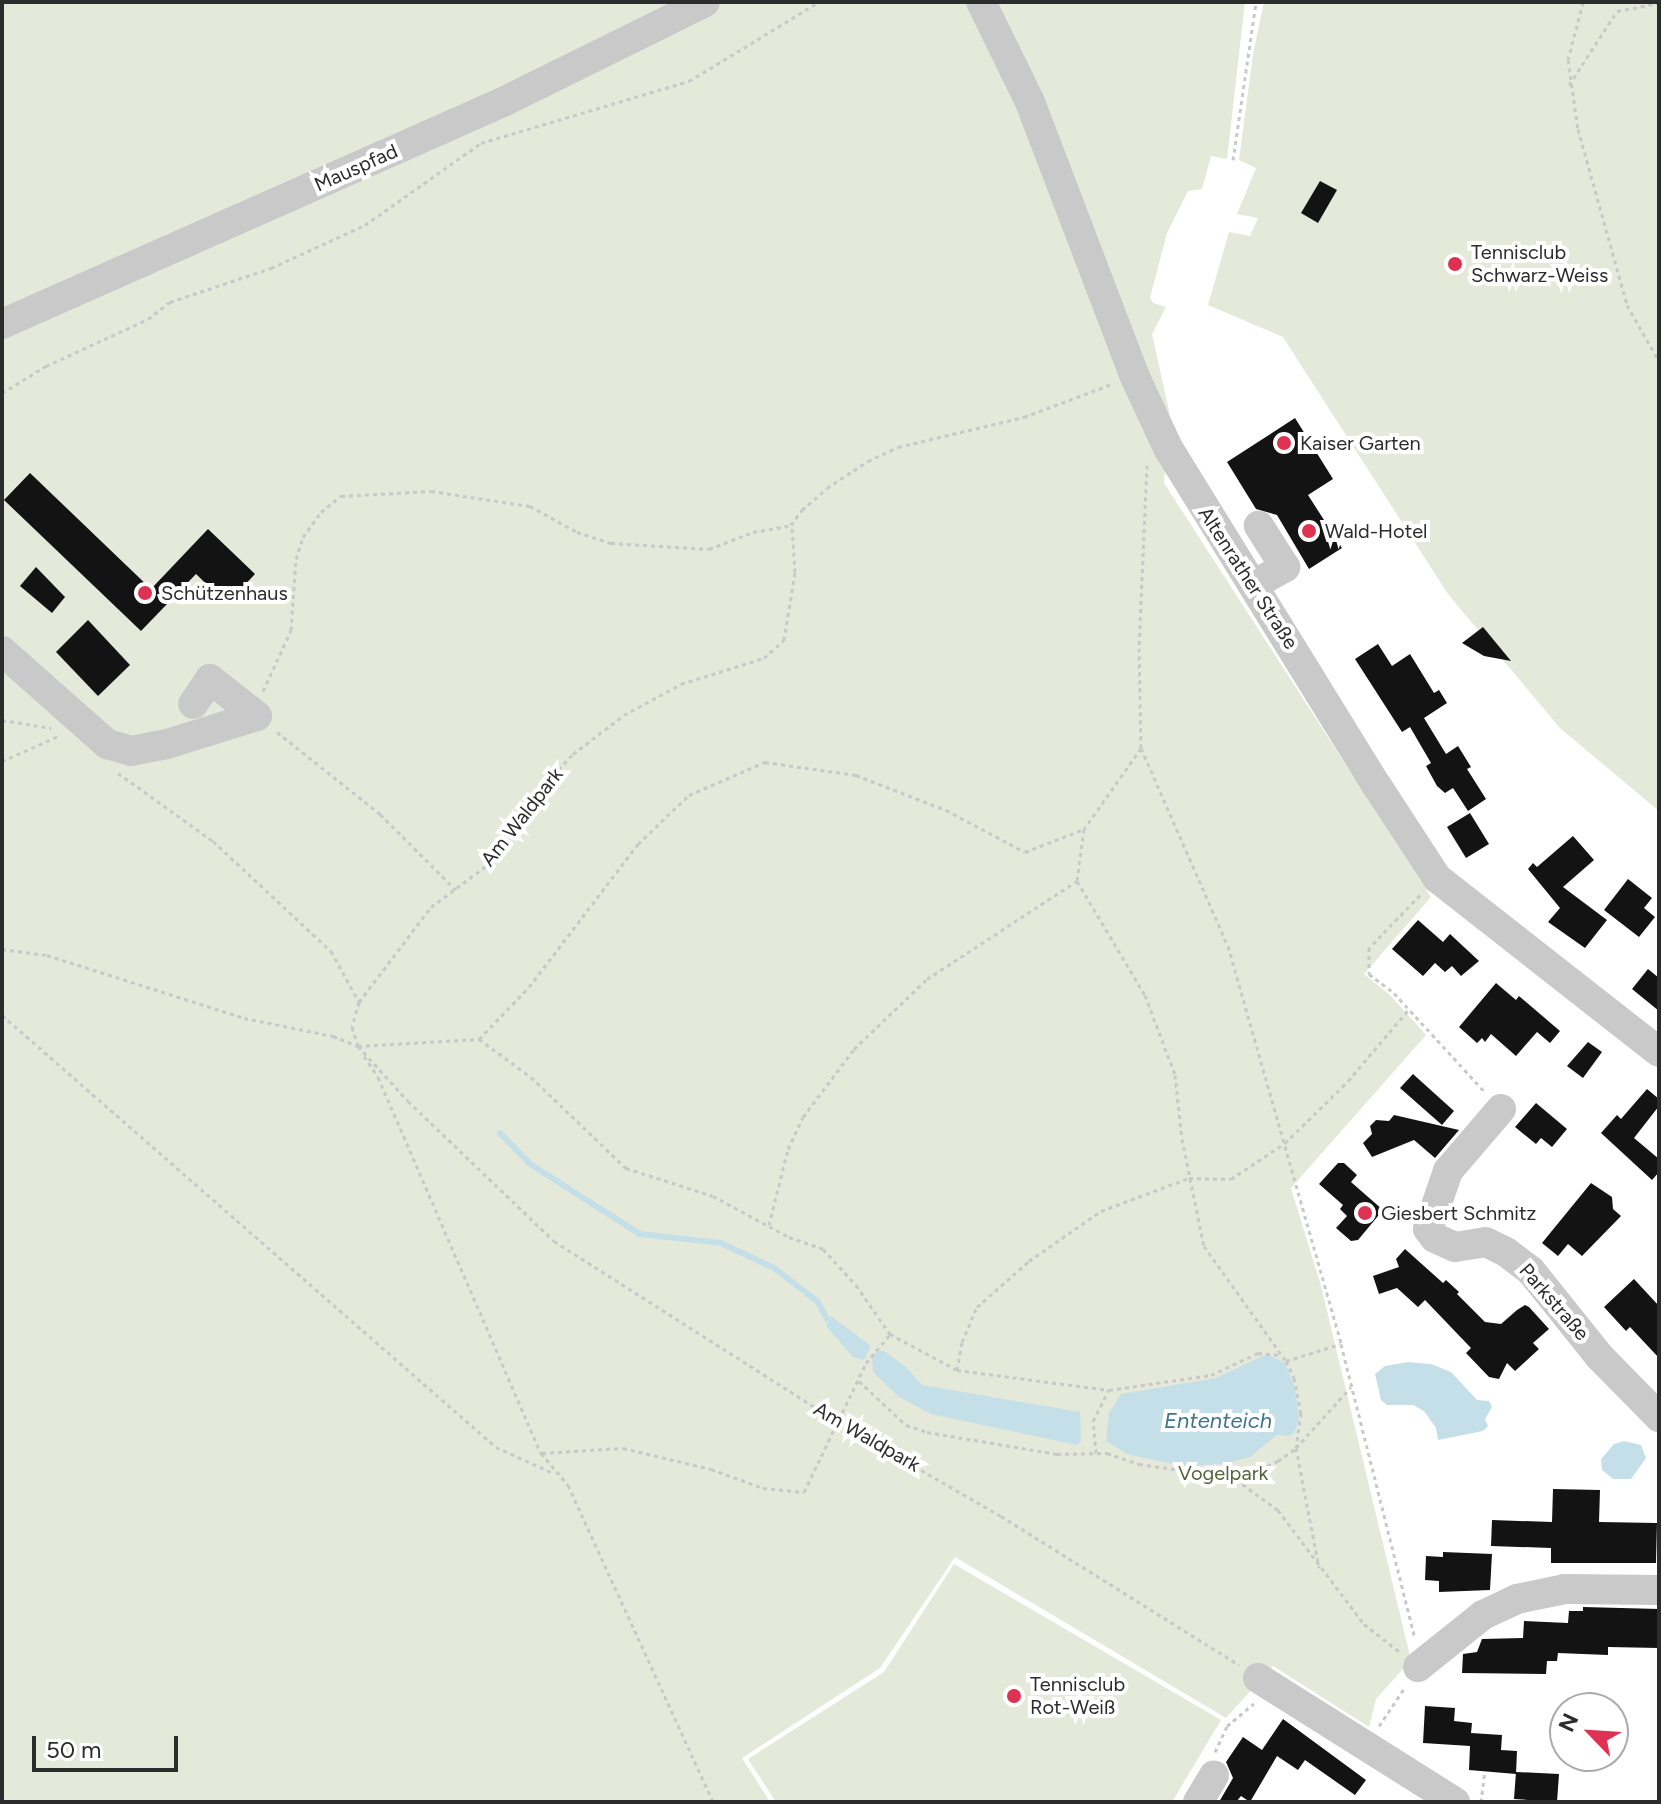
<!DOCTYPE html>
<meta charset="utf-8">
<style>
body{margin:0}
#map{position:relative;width:1661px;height:1804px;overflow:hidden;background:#fff;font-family:Figtree,sans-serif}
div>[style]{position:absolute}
.green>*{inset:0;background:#e4e9d9}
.water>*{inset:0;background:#c5dfe9}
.stream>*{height:6px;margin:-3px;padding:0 3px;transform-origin:3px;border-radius:3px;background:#c5dfe9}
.building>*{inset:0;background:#131313}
.path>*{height:3px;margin-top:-1.5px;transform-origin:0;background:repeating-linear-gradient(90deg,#c9c9c9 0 4px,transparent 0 8px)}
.minor>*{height:30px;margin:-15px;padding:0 15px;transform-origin:15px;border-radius:15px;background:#c9c9c9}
.dots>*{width:22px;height:22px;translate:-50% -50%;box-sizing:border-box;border:4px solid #fff;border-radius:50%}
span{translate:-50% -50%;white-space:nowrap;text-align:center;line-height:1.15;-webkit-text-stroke:8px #fff;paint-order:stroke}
.street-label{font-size:20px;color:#2c2c2c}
.poi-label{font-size:20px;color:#2c2c2c}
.left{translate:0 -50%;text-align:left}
.park-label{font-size:20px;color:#54653b}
.water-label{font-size:22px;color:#3d758a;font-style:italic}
.frame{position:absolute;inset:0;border:4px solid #2c2c2c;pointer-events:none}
.north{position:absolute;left:1549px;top:1692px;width:80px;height:80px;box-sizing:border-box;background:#fff;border:2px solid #ababab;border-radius:50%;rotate:295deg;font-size:22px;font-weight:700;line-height:32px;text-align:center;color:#2c2c2c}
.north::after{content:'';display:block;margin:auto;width:28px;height:36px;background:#df3252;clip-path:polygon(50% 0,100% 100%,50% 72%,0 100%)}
.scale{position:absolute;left:32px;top:1736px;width:146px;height:36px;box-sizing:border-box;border:4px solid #2c2c2c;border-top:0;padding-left:10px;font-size:24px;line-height:28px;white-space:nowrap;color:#2c2c2c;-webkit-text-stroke:6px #fff;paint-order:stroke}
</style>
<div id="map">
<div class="green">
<div style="clip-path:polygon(2px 2px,1245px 2px,1227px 159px,1211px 156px,1202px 189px,1188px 191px,1167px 233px,1150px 298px,1153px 303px,1166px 307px,1152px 334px,1169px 411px,1164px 483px,1431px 897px,1364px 974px,1391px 996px,1426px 1035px,1291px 1188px,1321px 1286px,1411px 1660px,1376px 1699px,1369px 1727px,1273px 1666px,1226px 1718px,955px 1557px,880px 1668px,742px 1758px,770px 1802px,2px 1802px)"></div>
<div style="clip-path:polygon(1264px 2px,1659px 2px,1659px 811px,1560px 728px,1448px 594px,1283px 337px,1208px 305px,1229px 232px,1250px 236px,1258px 218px,1237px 214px,1256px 168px,1239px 160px,1253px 54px)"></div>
<div style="clip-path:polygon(954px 1564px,1221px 1720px,1172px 1802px,776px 1802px,748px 1759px,884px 1672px)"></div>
</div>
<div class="water">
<div style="clip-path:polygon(831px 1316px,871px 1346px,864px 1360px,853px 1357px,826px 1326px)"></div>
<div style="clip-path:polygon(877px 1351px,884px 1351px,905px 1366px,922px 1385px,1080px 1412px,1081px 1441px,1077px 1445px,931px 1414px,899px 1397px,873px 1372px,872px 1357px)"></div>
<div style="clip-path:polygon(1267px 1354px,1285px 1363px,1295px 1388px,1299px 1420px,1294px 1433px,1289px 1436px,1277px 1435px,1250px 1457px,1224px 1464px,1181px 1466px,1127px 1454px,1106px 1441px,1109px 1413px,1121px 1394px,1216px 1378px)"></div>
<div style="clip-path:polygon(1408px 1362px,1431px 1364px,1451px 1372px,1477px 1400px,1489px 1401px,1492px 1407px,1485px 1419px,1488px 1426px,1483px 1431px,1438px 1440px,1436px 1428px,1424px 1411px,1413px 1405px,1387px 1405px,1381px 1400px,1375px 1374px,1385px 1366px)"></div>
<div style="clip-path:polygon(1624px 1441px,1641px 1445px,1646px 1458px,1631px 1479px,1613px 1479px,1602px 1470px,1601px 1459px,1614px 1444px)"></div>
</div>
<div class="stream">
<div style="left:500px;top:1133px;width:43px;rotate:45.9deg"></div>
<div style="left:530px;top:1164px;width:130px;rotate:32.5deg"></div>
<div style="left:640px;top:1234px;width:81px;rotate:6.3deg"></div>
<div style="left:721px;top:1243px;width:59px;rotate:25.3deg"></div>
<div style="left:774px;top:1268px;width:56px;rotate:37.7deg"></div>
<div style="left:818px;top:1302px;width:19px;rotate:62deg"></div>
</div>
<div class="building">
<div style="clip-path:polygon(1320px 181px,1337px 190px,1318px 223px,1301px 213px)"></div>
<div style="clip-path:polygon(1295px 418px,1333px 479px,1308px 495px,1342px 548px,1309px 569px,1277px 515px,1256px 509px,1227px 462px)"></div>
<div style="clip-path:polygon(30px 473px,151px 589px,208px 529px,255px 574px,227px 604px,196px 574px,141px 631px,4px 500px)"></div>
<div style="clip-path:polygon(36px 567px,65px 597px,52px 613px,20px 586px)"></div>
<div style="clip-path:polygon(88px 620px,130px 665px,98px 696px,56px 652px)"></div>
<div style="clip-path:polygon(1483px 627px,1511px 661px,1484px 656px,1462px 643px)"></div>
<div style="clip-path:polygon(1378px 644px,1392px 666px,1410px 654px,1434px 693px,1439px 690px,1447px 703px,1424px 718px,1446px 754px,1458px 746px,1471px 767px,1467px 769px,1486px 799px,1468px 811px,1453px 788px,1445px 793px,1437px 786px,1426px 766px,1431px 763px,1410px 727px,1402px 732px,1355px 659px)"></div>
<div style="clip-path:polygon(1470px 813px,1489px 844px,1466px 858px,1447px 827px)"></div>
<div style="clip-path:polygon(1573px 836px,1594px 860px,1563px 887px,1607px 920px,1585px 948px,1548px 922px,1560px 908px,1528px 869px,1533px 863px,1537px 867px)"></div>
<div style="clip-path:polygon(1628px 879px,1652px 898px,1644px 908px,1655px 917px,1639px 937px,1604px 910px)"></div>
<div style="clip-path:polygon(1418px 920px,1443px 942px,1450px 934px,1479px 961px,1461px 976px,1452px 966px,1445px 972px,1435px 963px,1423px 976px,1392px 949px)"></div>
<div style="clip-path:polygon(1648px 969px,1659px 978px,1659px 1011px,1632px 989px)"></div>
<div style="clip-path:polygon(1496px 983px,1516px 1000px,1519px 996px,1560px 1031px,1550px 1043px,1537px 1032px,1516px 1056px,1491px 1034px,1485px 1042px,1482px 1038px,1477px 1043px,1459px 1027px)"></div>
<div style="clip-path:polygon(1588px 1042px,1602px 1052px,1583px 1078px,1567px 1066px)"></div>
<div style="clip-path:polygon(1413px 1074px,1454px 1111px,1442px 1125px,1400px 1088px)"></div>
<div style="clip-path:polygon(1647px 1089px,1659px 1099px,1659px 1106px,1634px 1138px,1659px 1159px,1659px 1172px,1652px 1180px,1601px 1133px,1617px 1115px,1621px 1119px)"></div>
<div style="clip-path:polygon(1536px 1103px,1567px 1129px,1552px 1147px,1541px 1138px,1536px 1144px,1515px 1127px)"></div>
<div style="clip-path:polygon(1394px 1115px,1459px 1130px,1435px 1158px,1414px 1140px,1372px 1157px,1363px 1143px,1372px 1134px,1370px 1126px,1376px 1120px,1389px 1121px)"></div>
<div style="clip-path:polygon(1338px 1163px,1344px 1163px,1357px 1175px,1351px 1182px,1383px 1210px,1358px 1240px,1351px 1241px,1336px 1228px,1347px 1216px,1340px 1209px,1343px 1205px,1319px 1184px)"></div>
<div style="clip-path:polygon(1591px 1183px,1612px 1197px,1613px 1209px,1621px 1216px,1582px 1256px,1568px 1244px,1558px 1256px,1542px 1243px)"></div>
<div style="clip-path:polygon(1405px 1249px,1443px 1283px,1446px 1280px,1459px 1292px,1457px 1294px,1485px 1322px,1501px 1324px,1517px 1310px,1525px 1305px,1529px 1307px,1549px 1329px,1533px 1343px,1539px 1349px,1515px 1371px,1507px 1363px,1499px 1379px,1489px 1377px,1466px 1353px,1471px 1348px,1425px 1300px,1418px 1307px,1397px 1288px,1379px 1294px,1373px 1276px,1399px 1267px,1396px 1259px)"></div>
<div style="clip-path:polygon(1634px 1279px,1659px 1306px,1659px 1358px,1630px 1327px,1626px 1331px,1604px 1307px)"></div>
<div style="clip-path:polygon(1553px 1489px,1600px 1490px,1599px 1522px,1657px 1523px,1656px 1563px,1551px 1563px,1551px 1548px,1491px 1546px,1492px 1520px,1552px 1522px)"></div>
<div style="clip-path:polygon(1443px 1552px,1492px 1554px,1490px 1590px,1439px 1592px,1439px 1581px,1425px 1580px,1426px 1556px,1443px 1557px)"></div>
<div style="clip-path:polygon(1583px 1607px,1659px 1609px,1659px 1648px,1608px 1647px,1608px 1655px,1558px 1653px,1557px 1661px,1547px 1661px,1546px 1674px,1462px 1673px,1463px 1654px,1477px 1652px,1482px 1639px,1523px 1638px,1524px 1621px,1568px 1623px,1569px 1611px,1583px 1611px)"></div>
<div style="clip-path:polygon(1425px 1706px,1455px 1708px,1454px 1721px,1472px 1723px,1471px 1733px,1502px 1735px,1501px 1750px,1517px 1751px,1516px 1774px,1469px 1770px,1470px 1746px,1423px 1743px)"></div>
<div style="clip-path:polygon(1283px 1719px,1366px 1780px,1355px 1795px,1305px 1760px,1298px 1770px,1277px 1756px,1250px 1802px,1241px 1796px,1236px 1802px,1219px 1802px,1233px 1778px,1226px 1762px,1243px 1737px,1262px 1750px)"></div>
<div style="clip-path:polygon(1516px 1772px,1559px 1774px,1557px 1802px,1514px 1799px)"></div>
</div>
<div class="path">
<div style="left:1583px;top:2px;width:60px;rotate:104.5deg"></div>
<div style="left:1568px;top:60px;width:70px;rotate:81.8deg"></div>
<div style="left:1578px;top:129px;width:183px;rotate:74.4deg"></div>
<div style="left:1627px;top:305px;width:64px;rotate:60.3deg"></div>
<div style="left:1569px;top:85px;width:88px;rotate:-57deg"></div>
<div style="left:1617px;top:11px;width:43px;rotate:-10.8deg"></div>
<div style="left:1233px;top:160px;width:160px;rotate:-81.7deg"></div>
<div style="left:2px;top:393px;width:52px;rotate:-31.5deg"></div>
<div style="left:46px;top:366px;width:112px;rotate:-24.7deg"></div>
<div style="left:148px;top:319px;width:28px;rotate:-38deg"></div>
<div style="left:170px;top:302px;width:107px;rotate:-18.6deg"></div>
<div style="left:271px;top:268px;width:103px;rotate:-24.6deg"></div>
<div style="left:365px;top:225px;width:142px;rotate:-35.3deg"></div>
<div style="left:481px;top:143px;width:217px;rotate:-16.6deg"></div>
<div style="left:689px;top:81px;width:152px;rotate:-31.3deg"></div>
<div style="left:1147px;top:465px;width:183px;rotate:92.5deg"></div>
<div style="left:1139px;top:648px;width:100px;rotate:88.9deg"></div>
<div style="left:1141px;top:748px;width:216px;rotate:66.3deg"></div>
<div style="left:1228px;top:946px;width:414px;rotate:74.1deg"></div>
<div style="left:1341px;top:1344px;width:303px;rotate:75.9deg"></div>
<div style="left:263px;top:691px;width:67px;rotate:-65.3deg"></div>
<div style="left:291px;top:630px;width:71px;rotate:-86deg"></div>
<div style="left:296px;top:559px;width:23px;rotate:-72deg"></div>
<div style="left:303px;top:537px;width:31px;rotate:-54deg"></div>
<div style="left:321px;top:512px;width:26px;rotate:-39deg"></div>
<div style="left:341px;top:496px;width:90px;rotate:-3.2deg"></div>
<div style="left:431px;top:491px;width:100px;rotate:8.6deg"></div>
<div style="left:530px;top:506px;width:54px;rotate:29deg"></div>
<div style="left:577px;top:532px;width:36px;rotate:18deg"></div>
<div style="left:611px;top:543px;width:98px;rotate:3.5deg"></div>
<div style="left:709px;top:549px;width:47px;rotate:-21.1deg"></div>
<div style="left:753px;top:532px;width:39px;rotate:-10deg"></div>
<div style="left:791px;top:525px;width:19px;rotate:-54deg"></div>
<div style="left:802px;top:510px;width:33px;rotate:-41deg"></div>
<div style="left:827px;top:488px;width:49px;rotate:-33.4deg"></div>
<div style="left:868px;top:461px;width:33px;rotate:-25deg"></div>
<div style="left:898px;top:447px;width:130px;rotate:-13.4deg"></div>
<div style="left:1024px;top:417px;width:94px;rotate:-20.6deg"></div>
<div style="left:2px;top:720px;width:50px;rotate:9.3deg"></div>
<div style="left:277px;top:732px;width:132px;rotate:38.5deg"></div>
<div style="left:380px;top:814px;width:107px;rotate:45deg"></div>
<div style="left:1141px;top:748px;width:99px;rotate:125.1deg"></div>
<div style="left:1084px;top:829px;width:52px;rotate:97.7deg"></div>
<div style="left:1077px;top:881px;width:133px;rotate:59.2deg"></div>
<div style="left:1145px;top:995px;width:85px;rotate:69.4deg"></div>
<div style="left:1175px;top:1075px;width:64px;rotate:83.8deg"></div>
<div style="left:1182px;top:1139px;width:109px;rotate:78.4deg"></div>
<div style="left:1204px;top:1246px;width:141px;rotate:54.5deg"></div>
<div style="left:1286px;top:1361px;width:19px;rotate:65deg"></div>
<div style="left:1294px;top:1378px;width:36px;rotate:79deg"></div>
<div style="left:1301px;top:1413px;width:35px;rotate:98deg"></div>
<div style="left:1296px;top:1448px;width:122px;rotate:79.1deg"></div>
<div style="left:2px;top:761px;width:64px;rotate:-23.8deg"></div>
<div style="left:118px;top:773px;width:117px;rotate:35.6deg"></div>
<div style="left:213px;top:841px;width:161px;rotate:43deg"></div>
<div style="left:331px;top:951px;width:58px;rotate:61.2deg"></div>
<div style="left:359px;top:1002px;width:26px;rotate:106deg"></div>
<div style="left:352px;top:1027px;width:20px;rotate:72deg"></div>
<div style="left:358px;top:1046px;width:74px;rotate:47.7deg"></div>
<div style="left:408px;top:1101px;width:202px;rotate:43.8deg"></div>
<div style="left:554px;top:1241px;width:337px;rotate:32.5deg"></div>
<div style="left:838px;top:1422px;width:188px;rotate:30deg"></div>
<div style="left:1001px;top:1516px;width:281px;rotate:32deg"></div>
<div style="left:1420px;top:895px;width:74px;rotate:133.9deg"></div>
<div style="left:1369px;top:948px;width:26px;rotate:90deg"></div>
<div style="left:1369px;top:974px;width:31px;rotate:37deg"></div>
<div style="left:1394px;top:993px;width:133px;rotate:47.4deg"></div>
<div style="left:2px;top:949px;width:45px;rotate:7.6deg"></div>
<div style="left:47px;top:955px;width:207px;rotate:17.7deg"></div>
<div style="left:244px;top:1018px;width:91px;rotate:11.4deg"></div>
<div style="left:333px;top:1036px;width:27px;rotate:22deg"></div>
<div style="left:358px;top:1046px;width:121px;rotate:-3.3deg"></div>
<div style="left:479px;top:1039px;width:72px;rotate:-46.1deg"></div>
<div style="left:529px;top:987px;width:180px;rotate:-52.7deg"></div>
<div style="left:638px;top:844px;width:71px;rotate:-43.9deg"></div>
<div style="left:689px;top:795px;width:83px;rotate:-23.5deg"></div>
<div style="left:765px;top:762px;width:92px;rotate:8.1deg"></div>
<div style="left:856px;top:775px;width:97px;rotate:21.3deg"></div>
<div style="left:946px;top:810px;width:89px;rotate:28deg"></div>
<div style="left:1025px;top:852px;width:63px;rotate:-21.3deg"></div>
<div style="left:359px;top:1002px;width:119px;rotate:-52.8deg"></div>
<div style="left:431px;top:907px;width:74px;rotate:-36.7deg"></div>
<div style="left:490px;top:863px;width:92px;rotate:-55.6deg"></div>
<div style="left:542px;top:787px;width:45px;rotate:-46.8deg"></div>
<div style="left:573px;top:754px;width:64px;rotate:-37.4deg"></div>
<div style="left:624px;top:715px;width:65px;rotate:-28.5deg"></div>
<div style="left:681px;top:684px;width:87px;rotate:-17.4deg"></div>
<div style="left:764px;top:658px;width:27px;rotate:-42deg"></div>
<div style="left:784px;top:640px;width:69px;rotate:-80.8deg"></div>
<div style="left:795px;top:572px;width:46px;rotate:-93.7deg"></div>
<div style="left:2px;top:1015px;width:656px;rotate:41.17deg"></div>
<div style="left:496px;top:1447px;width:63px;rotate:24.5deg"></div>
<div style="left:479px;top:1039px;width:64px;rotate:36.2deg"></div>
<div style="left:531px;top:1077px;width:132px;rotate:43.8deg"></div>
<div style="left:626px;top:1168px;width:91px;rotate:17.8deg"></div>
<div style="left:713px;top:1196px;width:86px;rotate:28.3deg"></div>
<div style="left:789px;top:1237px;width:36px;rotate:19deg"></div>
<div style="left:823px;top:1249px;width:49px;rotate:47.5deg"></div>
<div style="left:856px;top:1285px;width:60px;rotate:55.2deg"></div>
<div style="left:890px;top:1334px;width:76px;rotate:28.2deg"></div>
<div style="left:957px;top:1370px;width:153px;rotate:7.5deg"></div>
<div style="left:1109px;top:1390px;width:103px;rotate:-8.4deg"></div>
<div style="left:1211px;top:1375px;width:52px;rotate:-25.1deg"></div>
<div style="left:1258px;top:1353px;width:23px;rotate:5deg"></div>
<div style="left:364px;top:1056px;width:25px;rotate:56deg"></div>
<div style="left:378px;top:1077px;width:410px;rotate:66.6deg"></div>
<div style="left:541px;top:1453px;width:42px;rotate:49.8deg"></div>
<div style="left:568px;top:1485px;width:349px;rotate:65.4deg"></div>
<div style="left:1463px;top:1206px;width:16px;rotate:43deg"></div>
<div style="left:769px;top:1225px;width:78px;rotate:-76deg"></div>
<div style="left:788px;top:1149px;width:35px;rotate:-65deg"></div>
<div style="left:803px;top:1117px;width:85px;rotate:-53.1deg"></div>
<div style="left:854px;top:1049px;width:101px;rotate:-43.8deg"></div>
<div style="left:927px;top:979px;width:179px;rotate:-33.2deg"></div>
<div style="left:1286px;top:1361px;width:57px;rotate:-17.5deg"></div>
<div style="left:957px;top:1370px;width:28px;rotate:-80deg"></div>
<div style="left:962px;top:1342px;width:38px;rotate:-67deg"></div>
<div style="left:977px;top:1307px;width:69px;rotate:-41.5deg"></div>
<div style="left:1029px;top:1261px;width:88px;rotate:-34.8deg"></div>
<div style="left:1101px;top:1211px;width:94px;rotate:-20.6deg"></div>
<div style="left:1189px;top:1178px;width:42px;rotate:1.4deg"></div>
<div style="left:1231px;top:1179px;width:65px;rotate:-33.7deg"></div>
<div style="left:1285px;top:1143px;width:88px;rotate:-44.5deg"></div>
<div style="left:1348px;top:1081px;width:94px;rotate:-49.7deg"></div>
<div style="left:859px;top:1381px;width:64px;rotate:43.1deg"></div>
<div style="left:906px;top:1425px;width:22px;rotate:18deg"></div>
<div style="left:927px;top:1432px;width:132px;rotate:9.6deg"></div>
<div style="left:1057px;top:1454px;width:50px;rotate:-1.1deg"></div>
<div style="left:1107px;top:1453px;width:34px;rotate:19deg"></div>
<div style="left:1139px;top:1464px;width:49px;rotate:8.3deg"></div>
<div style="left:1187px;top:1471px;width:36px;rotate:-2deg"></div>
<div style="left:1223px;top:1470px;width:68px;rotate:36deg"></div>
<div style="left:1278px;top:1510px;width:143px;rotate:53deg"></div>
<div style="left:1364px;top:1624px;width:46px;rotate:37.9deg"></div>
<div style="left:542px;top:1453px;width:81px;rotate:-3.5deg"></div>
<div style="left:623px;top:1448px;width:90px;rotate:13.4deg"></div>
<div style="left:711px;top:1469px;width:55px;rotate:20.1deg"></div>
<div style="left:763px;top:1488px;width:41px;rotate:5.6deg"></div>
<div style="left:804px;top:1492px;width:143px;rotate:-64.3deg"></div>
<div style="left:866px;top:1363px;width:38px;rotate:-50deg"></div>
<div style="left:1096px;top:1453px;width:32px;rotate:-95deg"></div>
<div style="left:1093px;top:1421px;width:35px;rotate:-63deg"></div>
<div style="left:1238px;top:1479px;width:44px;rotate:-24.2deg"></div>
<div style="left:1278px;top:1461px;width:22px;rotate:-36deg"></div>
<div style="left:1296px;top:1448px;width:82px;rotate:-48deg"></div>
<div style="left:1379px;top:1726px;width:45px;rotate:-56deg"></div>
<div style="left:1215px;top:1752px;width:29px;rotate:-65deg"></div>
<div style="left:1227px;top:1726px;width:35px;rotate:-40deg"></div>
<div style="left:1481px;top:1802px;width:31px;rotate:-83deg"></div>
</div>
<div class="minor">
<div style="left:981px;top:2px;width:111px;rotate:63.9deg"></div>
<div style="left:1030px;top:102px;width:292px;rotate:69.1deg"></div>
<div style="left:1134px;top:375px;width:81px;rotate:65deg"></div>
<div style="left:1168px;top:448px;width:397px;rotate:58.3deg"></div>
<div style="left:1377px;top:786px;width:110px;rotate:56.9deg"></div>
<div style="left:1437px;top:878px;width:282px;rotate:38.1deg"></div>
<div style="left:2px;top:324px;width:548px;rotate:-23.9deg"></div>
<div style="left:503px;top:102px;width:225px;rotate:-26.3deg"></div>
<div style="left:1253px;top:585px;width:37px;rotate:-29deg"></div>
<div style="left:1285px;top:567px;width:49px;rotate:-122.4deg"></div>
<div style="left:2px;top:651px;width:140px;rotate:41.5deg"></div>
<div style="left:107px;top:744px;width:25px;rotate:16deg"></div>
<div style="left:131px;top:751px;width:37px;rotate:-11deg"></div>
<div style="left:167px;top:744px;width:94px;rotate:-17.3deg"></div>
<div style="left:257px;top:716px;width:60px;rotate:-141.8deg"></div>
<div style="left:210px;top:679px;width:30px;rotate:124deg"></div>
<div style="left:1501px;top:1109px;width:82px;rotate:130.5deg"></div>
<div style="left:1448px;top:1171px;width:61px;rotate:109deg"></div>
<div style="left:1428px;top:1229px;width:11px;rotate:52deg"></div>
<div style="left:1435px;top:1238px;width:22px;rotate:24deg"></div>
<div style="left:1455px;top:1247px;width:31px;rotate:-9deg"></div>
<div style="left:1486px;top:1242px;width:22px;rotate:27deg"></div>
<div style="left:1506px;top:1252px;width:31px;rotate:37deg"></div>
<div style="left:1531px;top:1271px;width:109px;rotate:51.3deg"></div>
<div style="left:1599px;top:1356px;width:86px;rotate:45.5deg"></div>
<div style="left:1418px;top:1667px;width:83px;rotate:-38.7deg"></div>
<div style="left:1483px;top:1615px;width:38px;rotate:-25deg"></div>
<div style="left:1517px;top:1599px;width:49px;rotate:-11.8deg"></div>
<div style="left:1565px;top:1589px;width:94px;rotate:0.6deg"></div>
<div style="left:1258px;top:1678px;width:233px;rotate:32.2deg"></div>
<div style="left:1198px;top:1802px;width:31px;rotate:-59deg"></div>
</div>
<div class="dots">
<div style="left:1455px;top:264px;background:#df3252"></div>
<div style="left:1284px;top:443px;background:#df3252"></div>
<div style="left:1309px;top:531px;background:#df3252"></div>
<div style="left:145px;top:593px;background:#df3252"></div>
<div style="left:1365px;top:1213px;background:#df3252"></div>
<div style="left:1014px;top:1696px;background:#df3252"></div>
</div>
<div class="street-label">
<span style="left:356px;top:168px;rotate:-24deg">Mauspfad</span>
<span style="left:1248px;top:578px;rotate:57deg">Altenrather Straße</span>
<span style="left:522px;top:817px;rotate:-52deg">Am Waldpark</span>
<span style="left:1554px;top:1302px;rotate:49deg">Parkstraße</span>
<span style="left:867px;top:1437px;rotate:30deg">Am Waldpark</span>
</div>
<div class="poi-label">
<span class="left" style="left:1471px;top:264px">Tennisclub<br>Schwarz-Weiss</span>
<span class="left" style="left:1300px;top:443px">Kaiser Garten</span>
<span class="left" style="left:1325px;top:531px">Wald-Hotel</span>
<span class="left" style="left:161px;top:593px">Schützenhaus</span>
<span class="left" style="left:1381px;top:1213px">Giesbert Schmitz</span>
<span class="left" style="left:1030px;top:1696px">Tennisclub<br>Rot-Weiß</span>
</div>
<div class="park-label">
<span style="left:1223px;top:1473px">Vogelpark</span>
</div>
<div class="water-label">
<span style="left:1218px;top:1421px">Ententeich</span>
</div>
<div class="frame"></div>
<div class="north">N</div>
<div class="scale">50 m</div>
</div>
